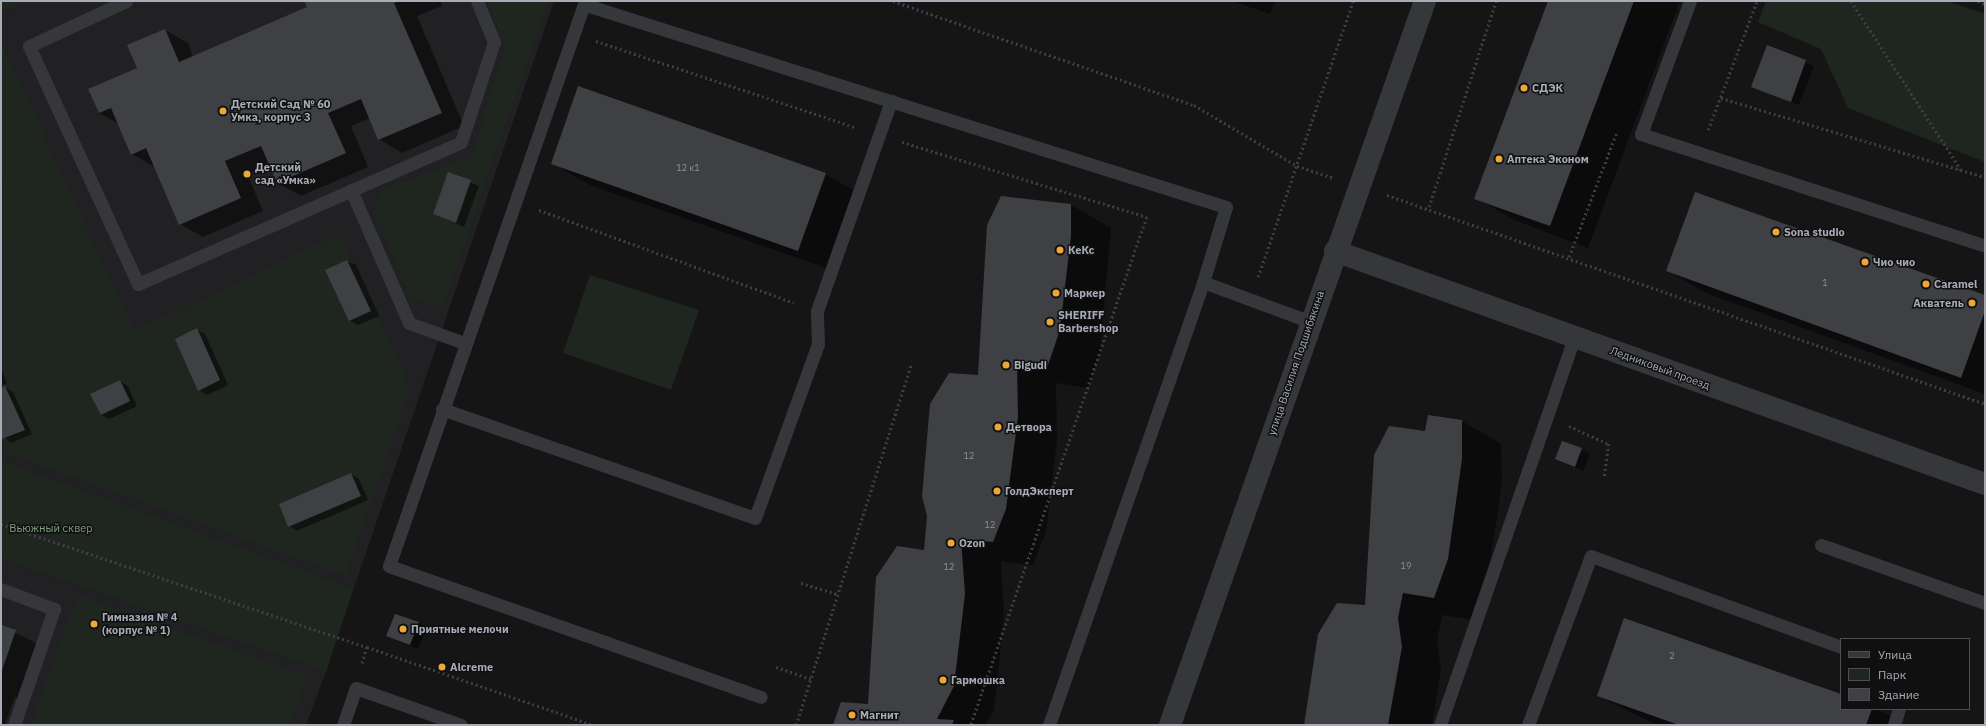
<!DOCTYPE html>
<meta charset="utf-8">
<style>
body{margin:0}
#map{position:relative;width:1986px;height:726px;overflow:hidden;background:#151516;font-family:"IBM Plex Sans",sans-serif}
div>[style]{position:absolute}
.built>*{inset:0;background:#212123}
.green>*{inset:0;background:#1f261f}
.shadow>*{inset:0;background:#0007}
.building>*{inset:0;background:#3f4043}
.path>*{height:2.5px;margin-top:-1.25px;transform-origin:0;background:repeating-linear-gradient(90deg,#3c3e42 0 2px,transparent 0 5px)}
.service>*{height:13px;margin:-6.5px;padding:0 6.5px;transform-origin:6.5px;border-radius:6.5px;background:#36373b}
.minor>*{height:22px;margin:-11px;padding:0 11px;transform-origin:11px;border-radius:11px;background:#36373b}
.dots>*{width:11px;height:11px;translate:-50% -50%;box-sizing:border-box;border:2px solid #101011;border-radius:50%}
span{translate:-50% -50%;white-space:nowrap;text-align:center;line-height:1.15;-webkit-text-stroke:3px #101011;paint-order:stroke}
.number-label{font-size:9px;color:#8d9199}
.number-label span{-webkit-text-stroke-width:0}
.poi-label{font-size:11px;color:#a7acb6;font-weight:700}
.left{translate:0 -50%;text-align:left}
.right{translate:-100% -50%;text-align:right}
.street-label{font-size:11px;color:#a7acb6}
.park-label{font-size:11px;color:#7ea17e}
.frame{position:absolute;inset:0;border:2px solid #a7acb6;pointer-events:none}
.legend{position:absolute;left:1840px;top:638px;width:130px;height:72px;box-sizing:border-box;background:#101011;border:1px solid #4c4e53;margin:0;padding:5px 7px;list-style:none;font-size:12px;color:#a7acb6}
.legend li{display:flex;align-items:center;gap:8px;height:20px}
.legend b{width:20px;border:1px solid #4c4e53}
</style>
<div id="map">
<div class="built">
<div style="clip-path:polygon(29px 1px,554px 1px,354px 588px,1px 460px,1px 13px)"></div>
<div style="clip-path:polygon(1px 559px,326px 672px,306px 725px,1px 725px)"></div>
</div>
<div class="green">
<div style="clip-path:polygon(1px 1px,29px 1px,1px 13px)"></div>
<div style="clip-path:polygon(487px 1px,548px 1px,442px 308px,409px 296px,374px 212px,382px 190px,472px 157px,505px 43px)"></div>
<div style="clip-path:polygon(1766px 1px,1947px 1px,1985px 14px,1985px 162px,1848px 108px,1821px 49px,1758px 22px)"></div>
<div style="clip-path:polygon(1px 42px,134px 331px,340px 234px,410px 388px,346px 576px,4px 452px)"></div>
<div style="clip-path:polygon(590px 275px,699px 310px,671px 390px,563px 353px)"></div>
<div style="clip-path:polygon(1px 460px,354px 588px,326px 672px,1px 559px)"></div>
<div style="clip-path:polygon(77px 595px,308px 676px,291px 725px,31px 725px)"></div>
</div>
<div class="shadow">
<div style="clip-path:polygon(305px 1px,440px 1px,442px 6px,417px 16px,464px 126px,402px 153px,379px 139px,370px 118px,351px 126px,368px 167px,301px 196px,278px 183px,270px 164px,247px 174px,263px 211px,203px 237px,180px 224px,155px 167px,132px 154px,119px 124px,99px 113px,138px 69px,165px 30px,188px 43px,193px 57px,308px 7px)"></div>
<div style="clip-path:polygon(1232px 1px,1275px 1px,1270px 14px)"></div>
<div style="clip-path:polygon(1549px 1px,1680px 1px,1588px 248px,1514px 220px,1476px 198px)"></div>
<div style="clip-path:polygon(1767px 46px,1814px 66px,1799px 105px,1752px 86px)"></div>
<div style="clip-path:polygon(552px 163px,825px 174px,864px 196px,837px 272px,590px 185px)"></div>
<div style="clip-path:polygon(449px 173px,479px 186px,464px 227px,434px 214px)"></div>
<div style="clip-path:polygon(1071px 205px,1111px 228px,1100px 353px,1088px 388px,1056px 383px,1057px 440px,1046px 532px,1033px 565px,1001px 561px,1004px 617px,994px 710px,985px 725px,834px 725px,869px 706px,877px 577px,924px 551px,979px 376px)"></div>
<div style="clip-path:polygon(347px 261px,356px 265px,379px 316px,358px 325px,349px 320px,326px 270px)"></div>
<div style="clip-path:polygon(1667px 270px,1985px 296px,1985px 394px,1706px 293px)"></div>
<div style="clip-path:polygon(197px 330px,205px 334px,228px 385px,207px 395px,199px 390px)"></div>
<div style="clip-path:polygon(1px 369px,7px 383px,1px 386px)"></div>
<div style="clip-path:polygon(120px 381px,128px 386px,137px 406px,110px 419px,101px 415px)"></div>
<div style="clip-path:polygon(5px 387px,13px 392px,32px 434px,11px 443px,1px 434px,1px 389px)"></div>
<div style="clip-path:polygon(1462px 421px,1501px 444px,1502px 483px,1487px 582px,1474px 620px,1442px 615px,1437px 641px,1441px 671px,1432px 725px,1305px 725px,1366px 606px,1425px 432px)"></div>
<div style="clip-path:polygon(1563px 442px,1590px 454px,1583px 471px,1556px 459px)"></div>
<div style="clip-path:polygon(351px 474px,359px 479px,368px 500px,297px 531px,289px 526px)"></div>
<div style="clip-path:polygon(419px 623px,427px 628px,418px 649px,387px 636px)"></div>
<div style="clip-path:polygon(1px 626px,44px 647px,25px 701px,15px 697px,5px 725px,1px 725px)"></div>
<div style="clip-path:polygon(1841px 695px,1841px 709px,1877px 709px,1905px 725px,1657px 725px,1598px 696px)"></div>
</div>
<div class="building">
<div style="clip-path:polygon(304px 1px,400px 1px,394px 3px,442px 113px,378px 140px,361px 99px,328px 113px,346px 153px,277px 183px,261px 146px,225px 161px,241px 198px,179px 225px,146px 148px,131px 155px,111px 108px,99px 113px,88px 89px,137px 68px,127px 45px,165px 29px,179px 62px,307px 7px)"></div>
<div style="clip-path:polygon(1548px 1px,1634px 1px,1550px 226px,1474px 199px)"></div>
<div style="clip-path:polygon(1767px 45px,1806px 60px,1791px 102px,1751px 87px)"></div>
<div style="clip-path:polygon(578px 86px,826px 173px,798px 251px,551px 164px)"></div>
<div style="clip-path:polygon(448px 172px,471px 180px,456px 223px,433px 214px)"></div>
<div style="clip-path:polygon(1695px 192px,1985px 295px,1985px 311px,1961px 378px,1666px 271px)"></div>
<div style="clip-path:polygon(1001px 196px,1071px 204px,1071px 236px,1060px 330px,1048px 365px,1017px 361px,1018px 417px,1006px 509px,993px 542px,961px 539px,965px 594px,954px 686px,937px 719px,954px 720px,952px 725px,833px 725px,841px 702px,868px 704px,876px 577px,897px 546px,924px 550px,927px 516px,922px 496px,930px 404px,949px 373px,978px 375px,987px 225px)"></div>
<div style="clip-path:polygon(347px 260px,371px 311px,349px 321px,325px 270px)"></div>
<div style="clip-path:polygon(197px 328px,220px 380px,198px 391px,175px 339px)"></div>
<div style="clip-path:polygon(120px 380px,130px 401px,101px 415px,90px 394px)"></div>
<div style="clip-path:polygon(5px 386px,25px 430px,2px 439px,1px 388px)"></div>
<div style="clip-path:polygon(1428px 415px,1462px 420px,1462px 459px,1448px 559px,1434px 598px,1403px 593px,1398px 618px,1402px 647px,1388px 725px,1304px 725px,1318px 634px,1337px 603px,1365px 605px,1374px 455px,1389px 426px,1425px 431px)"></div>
<div style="clip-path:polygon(1562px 441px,1582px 448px,1575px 467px,1555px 459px)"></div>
<div style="clip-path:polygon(351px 473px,361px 496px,288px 527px,279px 504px)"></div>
<div style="clip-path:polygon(395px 614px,419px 622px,410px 645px,386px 636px)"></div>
<div style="clip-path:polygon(1624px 618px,1841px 694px,1841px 709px,1872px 709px,1866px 725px,1679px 725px,1597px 696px)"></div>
<div style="clip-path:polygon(1px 625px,16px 630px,1px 673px)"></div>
</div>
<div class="path">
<div style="left:893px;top:1px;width:318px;rotate:19.1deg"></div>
<div style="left:1194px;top:105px;width:120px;rotate:30.6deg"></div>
<div style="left:1297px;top:166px;width:38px;rotate:18deg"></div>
<div style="left:1851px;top:1px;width:202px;rotate:56.9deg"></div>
<div style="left:1978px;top:1px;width:8px;rotate:23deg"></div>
<div style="left:596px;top:41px;width:273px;rotate:18.4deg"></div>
<div style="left:1721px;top:98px;width:276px;rotate:16.7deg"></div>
<div style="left:1708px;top:130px;width:138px;rotate:-69.2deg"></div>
<div style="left:902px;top:142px;width:256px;rotate:17deg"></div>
<div style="left:1147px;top:217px;width:538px;rotate:109.11deg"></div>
<div style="left:1387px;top:195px;width:633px;rotate:19.26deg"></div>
<div style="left:1429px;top:207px;width:217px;rotate:-72deg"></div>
<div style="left:539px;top:210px;width:271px;rotate:20deg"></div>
<div style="left:1569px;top:257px;width:132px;rotate:-69.1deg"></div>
<div style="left:1258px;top:277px;width:292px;rotate:-71deg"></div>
<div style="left:1569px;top:426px;width:44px;rotate:24.2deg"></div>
<div style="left:1609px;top:444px;width:35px;rotate:98deg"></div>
<div style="left:1px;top:524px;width:386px;rotate:18.6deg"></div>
<div style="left:367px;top:647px;width:18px;rotate:106deg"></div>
<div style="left:801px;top:583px;width:39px;rotate:17deg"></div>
<div style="left:367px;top:647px;width:240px;rotate:19deg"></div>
<div style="left:776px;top:667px;width:37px;rotate:19deg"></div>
<div style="left:796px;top:725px;width:378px;rotate:-72.3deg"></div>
</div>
<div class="service">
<div style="left:126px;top:1px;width:107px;rotate:155.1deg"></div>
<div style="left:29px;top:46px;width:262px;rotate:65.4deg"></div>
<div style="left:138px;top:284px;width:353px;rotate:-23.7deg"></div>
<div style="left:461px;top:142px;width:105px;rotate:-71.7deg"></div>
<div style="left:494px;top:42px;width:44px;rotate:-112.5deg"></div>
<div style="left:585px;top:1px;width:598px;rotate:109.13deg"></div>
<div style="left:389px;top:566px;width:394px;rotate:19.4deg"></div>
<div style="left:1690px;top:1px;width:142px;rotate:110.2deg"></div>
<div style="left:1641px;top:134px;width:362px;rotate:18deg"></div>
<div style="left:586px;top:5px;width:671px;rotate:17.52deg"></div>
<div style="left:1226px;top:207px;width:78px;rotate:107deg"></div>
<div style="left:1203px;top:282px;width:115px;rotate:20.3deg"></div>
<div style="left:351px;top:190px;width:145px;rotate:66.4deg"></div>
<div style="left:409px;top:323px;width:59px;rotate:20deg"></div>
<div style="left:442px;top:409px;width:331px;rotate:19.2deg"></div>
<div style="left:755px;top:518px;width:185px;rotate:-70.1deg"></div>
<div style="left:818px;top:344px;width:33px;rotate:-92deg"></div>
<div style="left:817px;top:311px;width:223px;rotate:-70.6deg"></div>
<div style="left:1821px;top:545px;width:174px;rotate:19.5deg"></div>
<div style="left:1px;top:589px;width:57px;rotate:20.7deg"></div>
<div style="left:54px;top:609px;width:123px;rotate:109deg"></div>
<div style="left:343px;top:725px;width:39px;rotate:-71deg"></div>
<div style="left:356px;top:688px;width:111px;rotate:19.4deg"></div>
<div style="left:1049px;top:725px;width:469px;rotate:-70.8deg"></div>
<div style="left:1440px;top:725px;width:410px;rotate:-70.9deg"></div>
<div style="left:1528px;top:725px;width:180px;rotate:-69.6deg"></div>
<div style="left:1591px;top:556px;width:266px;rotate:20deg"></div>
<div style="left:1894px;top:725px;width:17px;rotate:-73deg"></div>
</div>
<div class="minor">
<div style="left:1335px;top:251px;width:690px;rotate:19.72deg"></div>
<div style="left:1170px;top:725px;width:768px;rotate:-70.6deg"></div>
</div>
<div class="dots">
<div style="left:1524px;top:88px;background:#eda735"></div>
<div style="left:223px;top:111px;background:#eda735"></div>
<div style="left:1499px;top:159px;background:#eda735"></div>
<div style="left:247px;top:174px;background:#eda735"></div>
<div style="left:1776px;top:232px;background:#eda735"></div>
<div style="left:1060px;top:250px;background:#eda735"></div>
<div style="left:1865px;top:262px;background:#eda735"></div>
<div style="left:1926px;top:284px;background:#eda735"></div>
<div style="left:1056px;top:293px;background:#eda735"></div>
<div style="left:1972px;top:303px;background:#eda735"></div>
<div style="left:1050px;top:322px;background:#eda735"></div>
<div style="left:1006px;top:365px;background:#eda735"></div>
<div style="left:998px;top:427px;background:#eda735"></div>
<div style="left:997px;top:491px;background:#eda735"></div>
<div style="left:951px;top:543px;background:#eda735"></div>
<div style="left:94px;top:624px;background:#eda735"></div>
<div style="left:403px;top:629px;background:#eda735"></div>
<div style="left:442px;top:667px;background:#eda735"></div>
<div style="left:943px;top:680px;background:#eda735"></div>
<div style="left:852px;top:715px;background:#eda735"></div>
</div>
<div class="number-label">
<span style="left:688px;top:168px">12 к1</span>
<span style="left:1825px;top:283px">1</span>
<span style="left:969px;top:456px">12</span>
<span style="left:990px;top:525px">12</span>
<span style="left:1406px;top:566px">19</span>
<span style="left:949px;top:567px">12</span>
<span style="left:1672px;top:656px">2</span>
</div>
<div class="poi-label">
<span class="left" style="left:1532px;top:88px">СДЭК</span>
<span class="left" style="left:231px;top:111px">Детский Сад № 60<br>Умка, корпус 3</span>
<span class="left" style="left:1507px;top:159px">Аптека Эконом</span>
<span class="left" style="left:255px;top:174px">Детский<br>сад «Умка»</span>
<span class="left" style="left:1784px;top:232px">Sona studio</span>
<span class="left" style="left:1068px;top:250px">КеКс</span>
<span class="left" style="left:1873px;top:262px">Чио чио</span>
<span class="left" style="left:1934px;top:284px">Caramel</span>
<span class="left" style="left:1064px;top:293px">Маркер</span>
<span class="right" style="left:1964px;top:303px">Акватель</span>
<span class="left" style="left:1058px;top:322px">SHERIFF<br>Barbershop</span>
<span class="left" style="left:1014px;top:365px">Bigudi</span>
<span class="left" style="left:1006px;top:427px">Детвора</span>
<span class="left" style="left:1005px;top:491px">ГолдЭксперт</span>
<span class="left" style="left:959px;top:543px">Ozon</span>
<span class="left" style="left:102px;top:624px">Гимназия № 4<br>(корпус № 1)</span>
<span class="left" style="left:411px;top:629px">Приятные мелочи</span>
<span class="left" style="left:450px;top:667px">Alcreme</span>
<span class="left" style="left:951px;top:680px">Гармошка</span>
<span class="left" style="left:860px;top:715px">Магнит</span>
</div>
<div class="street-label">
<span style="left:1296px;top:363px;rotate:-71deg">улица Василия Подшибякина</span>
<span style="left:1660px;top:368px;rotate:20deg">Ледниковый проезд</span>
</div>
<div class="park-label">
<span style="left:51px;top:528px">Вьюжный сквер</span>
</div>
<div class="frame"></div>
<ul class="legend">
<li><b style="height:5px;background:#36373b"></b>Улица</li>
<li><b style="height:11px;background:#1f261f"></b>Парк</li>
<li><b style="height:11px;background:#3f4043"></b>Здание</li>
</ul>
</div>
